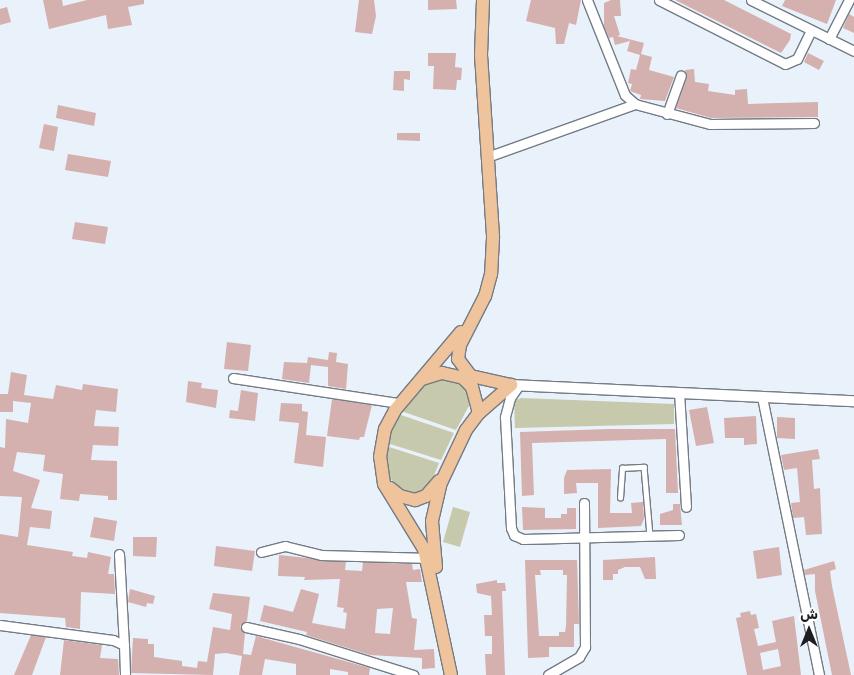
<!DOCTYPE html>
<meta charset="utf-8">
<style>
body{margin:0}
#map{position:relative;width:854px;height:675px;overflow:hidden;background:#e9f1fb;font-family:Rubik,Vazirmatn,sans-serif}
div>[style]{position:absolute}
.green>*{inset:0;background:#c6c9ab}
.building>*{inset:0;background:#d4b0af}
.roads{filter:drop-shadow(1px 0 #747b84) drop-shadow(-1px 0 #747b84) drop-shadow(0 1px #747b84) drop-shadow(0 -1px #747b84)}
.service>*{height:4.5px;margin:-2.25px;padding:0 2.25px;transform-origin:2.25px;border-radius:2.25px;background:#fff}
.minor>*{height:9px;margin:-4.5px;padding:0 4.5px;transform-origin:4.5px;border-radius:4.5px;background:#fff}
.tertiary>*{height:10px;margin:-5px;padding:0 5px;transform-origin:5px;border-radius:5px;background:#fff}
.primary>*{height:12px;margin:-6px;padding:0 6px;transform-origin:6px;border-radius:6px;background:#efc49c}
span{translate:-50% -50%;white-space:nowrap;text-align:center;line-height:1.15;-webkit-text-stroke:4px #fdfdfd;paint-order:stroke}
.north{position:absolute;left:784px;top:605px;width:50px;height:50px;-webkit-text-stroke:4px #fdfdfd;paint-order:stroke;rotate:0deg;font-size:14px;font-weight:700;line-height:20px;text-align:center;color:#1c1e22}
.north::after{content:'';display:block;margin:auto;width:18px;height:22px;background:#1c1e22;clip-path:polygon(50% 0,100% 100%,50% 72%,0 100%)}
</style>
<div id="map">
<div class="green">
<div style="clip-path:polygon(437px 376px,463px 382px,471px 402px,456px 430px,401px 411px,422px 387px)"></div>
<div style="clip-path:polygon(521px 398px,674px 404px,674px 424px,515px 428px,514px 401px)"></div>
<div style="clip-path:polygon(398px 414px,454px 433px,441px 460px,387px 443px)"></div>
<div style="clip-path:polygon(386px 446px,439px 463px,431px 483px,418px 493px,402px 491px,390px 478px)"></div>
<div style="clip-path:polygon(453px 507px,470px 512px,460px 547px,443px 542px)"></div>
</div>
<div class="building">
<div style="clip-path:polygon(43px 0,62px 0,63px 6px,87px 0,144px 0,144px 4px,128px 7px,132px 25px,108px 29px,106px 15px,49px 29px)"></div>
<div style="clip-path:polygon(359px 0,374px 0,376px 16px,372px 34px,355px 32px)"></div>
<div style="clip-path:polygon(428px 0,456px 0,457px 9px,428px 10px)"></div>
<div style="clip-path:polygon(531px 0,581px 0,576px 25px,569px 23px,564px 44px,556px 44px,555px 28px,526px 21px)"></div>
<div style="clip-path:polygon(611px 0,620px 0,621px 16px,614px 16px,620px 35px,617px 36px,644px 43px,641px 54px,652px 57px,649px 70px,674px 77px,665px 101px,640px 99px,641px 95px,630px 91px,632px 84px,628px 83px,631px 69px,636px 70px,640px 55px,627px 51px,630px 41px,615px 45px,613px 37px,609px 38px,604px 26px,604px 3px)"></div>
<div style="clip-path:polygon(675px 0,724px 0,791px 34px,790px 40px,781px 53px)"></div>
<div style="clip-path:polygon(785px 0,836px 0,827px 24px,782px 6px)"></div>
<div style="clip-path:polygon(7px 7px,11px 22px,0 25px,0 9px)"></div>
<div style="clip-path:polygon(849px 14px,854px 17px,854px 33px,843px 28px)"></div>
<div style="clip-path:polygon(428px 53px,456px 53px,455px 67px,462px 68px,461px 80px,457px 80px,456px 90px,433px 89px,434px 66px,428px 66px)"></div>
<div style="clip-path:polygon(808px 53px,824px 61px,819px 70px,804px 62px)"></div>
<div style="clip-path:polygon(694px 69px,695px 82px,709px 84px,708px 91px,735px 95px,735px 90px,747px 89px,748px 104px,818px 102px,818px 117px,711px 118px,676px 108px,687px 77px,685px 70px)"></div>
<div style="clip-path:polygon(394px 71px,410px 71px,410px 80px,404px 79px,404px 91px,393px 90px)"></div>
<div style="clip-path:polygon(58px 105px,96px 113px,94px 126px,56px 118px)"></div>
<div style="clip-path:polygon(44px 124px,58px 127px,54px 151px,39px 148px)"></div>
<div style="clip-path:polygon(397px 133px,420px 133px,420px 141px,397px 140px)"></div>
<div style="clip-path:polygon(68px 154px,111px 161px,108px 177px,65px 170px)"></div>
<div style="clip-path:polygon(75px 222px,108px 227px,105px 244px,72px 239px)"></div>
<div style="clip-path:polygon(227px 342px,251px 345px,248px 371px,224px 369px)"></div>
<div style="clip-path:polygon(329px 352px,337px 353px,336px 362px,348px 364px,346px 389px,328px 386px,328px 367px,311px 365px,309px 383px,282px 379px,284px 362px,307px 363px,308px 357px,328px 360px)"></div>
<div style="clip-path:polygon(11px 372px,27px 375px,24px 395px,53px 399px,56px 385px,82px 390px,83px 384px,118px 389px,116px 412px,96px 410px,94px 426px,119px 427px,118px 446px,93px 445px,91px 460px,117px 461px,117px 500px,108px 500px,108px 496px,80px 494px,79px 501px,60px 499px,63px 474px,43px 471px,45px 455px,17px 452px,13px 471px,40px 480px,31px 508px,52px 511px,50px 529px,30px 527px,27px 545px,73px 552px,72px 556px,87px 558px,88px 552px,111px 557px,108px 574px,114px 574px,115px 594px,81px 592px,80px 629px,66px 627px,65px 618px,0 613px,0 534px,18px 537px,22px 497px,0 496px,0 447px,5px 448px,6px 419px,28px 423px,31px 403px,13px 401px,13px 412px,0 412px,0 394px,8px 394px)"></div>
<div style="clip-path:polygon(188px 381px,202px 383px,201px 388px,218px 390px,216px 408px,186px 402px)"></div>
<div style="clip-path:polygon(241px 390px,258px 393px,255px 421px,229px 418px,230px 410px,238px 411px)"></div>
<div style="clip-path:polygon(332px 399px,372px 405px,364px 437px,360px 437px,359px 440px,327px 436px)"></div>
<div style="clip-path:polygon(281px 403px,302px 404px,302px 411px,308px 412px,306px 435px,326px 437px,323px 467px,294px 463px,299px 423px,279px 421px)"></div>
<div style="clip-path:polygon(707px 407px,714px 443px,696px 446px,689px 410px)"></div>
<div style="clip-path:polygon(756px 416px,757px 444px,744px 445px,744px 438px,725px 438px,724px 418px)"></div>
<div style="clip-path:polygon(777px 417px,795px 418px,795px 439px,777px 438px)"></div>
<div style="clip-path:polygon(609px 429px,675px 429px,678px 493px,666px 493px,666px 439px,532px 443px,534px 495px,522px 496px,520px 432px)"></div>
<div style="clip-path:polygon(818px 449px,820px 459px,812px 460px,814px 489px,820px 488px,822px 534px,806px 535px,804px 517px,793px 518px,792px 510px,791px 503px,800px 502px,797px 468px,784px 470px,781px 455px)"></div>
<div style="clip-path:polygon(611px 469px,610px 513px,632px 513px,631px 503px,643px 502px,644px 519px,641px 526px,598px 528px,598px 483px,576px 483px,577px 493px,564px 494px,564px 478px,567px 470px)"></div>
<div style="clip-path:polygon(673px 504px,680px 504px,682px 525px,660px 525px,660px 514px,673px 510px)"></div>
<div style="clip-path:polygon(522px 507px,545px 508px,545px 518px,561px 518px,561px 514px,567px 514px,567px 508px,576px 508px,576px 529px,523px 530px)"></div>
<div style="clip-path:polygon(94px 517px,117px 521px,114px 541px,90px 537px)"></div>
<div style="clip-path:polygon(133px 537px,157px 537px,156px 557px,133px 556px)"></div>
<div style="clip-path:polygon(216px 546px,255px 551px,252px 571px,214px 566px)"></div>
<div style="clip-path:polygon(779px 547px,782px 575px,757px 579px,753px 551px)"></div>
<div style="clip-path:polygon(evenodd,279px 555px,346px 562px,345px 570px,362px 571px,363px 562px,412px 564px,413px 570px,420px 569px,422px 582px,406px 582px,412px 618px,417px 619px,414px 650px,434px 649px,435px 668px,422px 669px,422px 658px,370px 655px,306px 635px,307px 632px,260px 621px,264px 605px,293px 612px,301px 589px,319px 594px,312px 623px,345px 629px,347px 613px,343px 612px,344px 608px,337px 607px,340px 579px,304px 580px,305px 577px,278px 576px,279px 555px,393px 608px,390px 634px,375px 633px,377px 609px,393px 608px)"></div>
<div style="clip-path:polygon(655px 557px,656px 579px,645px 579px,640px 567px,625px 567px,618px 570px,618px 574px,613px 574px,613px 580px,603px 580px,603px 560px)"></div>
<div style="clip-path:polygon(evenodd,525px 560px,577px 560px,579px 624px,574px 624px,574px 647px,549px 647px,549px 657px,528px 658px,525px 560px,540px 570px,563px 570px,563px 575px,567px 575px,566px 626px,565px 632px,559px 632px,559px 636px,539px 636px,535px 575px,541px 575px,540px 570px)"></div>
<div style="clip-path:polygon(834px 561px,836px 569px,830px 571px,832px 586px,851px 675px,832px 675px,815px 591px,815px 574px,805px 575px,804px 570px)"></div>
<div style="clip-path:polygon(497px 580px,497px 583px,505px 583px,506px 591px,502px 591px,505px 675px,486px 675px,485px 654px,492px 654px,492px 636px,485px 636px,484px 615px,492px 615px,491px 596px,477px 593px,476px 584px)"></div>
<div style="clip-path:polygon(130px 589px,155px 596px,153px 604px,147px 603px,146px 607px,128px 602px)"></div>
<div style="clip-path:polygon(213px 593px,250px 597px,247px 621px,240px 626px,245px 633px,243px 654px,251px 655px,256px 636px,370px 668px,369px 675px,348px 675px,348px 672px,330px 669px,330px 675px,296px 675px,296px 664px,265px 659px,262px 675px,239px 675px,242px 656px,226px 653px,215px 654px,213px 675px,131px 673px,133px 638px,148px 639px,148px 644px,154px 644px,154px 657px,182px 661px,182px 666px,197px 668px,198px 661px,207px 662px,213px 627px,230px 630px,232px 614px,209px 609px)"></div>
<div style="clip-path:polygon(evenodd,750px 611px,751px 615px,756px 614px,759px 628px,754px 629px,758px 646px,776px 642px,772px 621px,794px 616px,801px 675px,747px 675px,736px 618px,741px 617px,740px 613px,750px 611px,778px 649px,781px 666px,763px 670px,760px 653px,778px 649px)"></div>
<div style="clip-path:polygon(31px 635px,46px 637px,32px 675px,14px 675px)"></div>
<div style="clip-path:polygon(64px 640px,102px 645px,100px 658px,118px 659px,119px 675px,60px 675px)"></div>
</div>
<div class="roads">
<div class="service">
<div style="left:620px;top:498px;width:30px;rotate:-86deg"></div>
<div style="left:622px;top:468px;width:22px;rotate:-3deg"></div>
<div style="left:644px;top:467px;width:69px;rotate:85deg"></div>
</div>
<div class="minor">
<div style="left:587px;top:0;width:102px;rotate:68.2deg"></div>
<div style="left:625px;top:95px;width:13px;rotate:42deg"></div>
<div style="left:635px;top:104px;width:78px;rotate:14.9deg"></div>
<div style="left:710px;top:124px;width:104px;rotate:-0.6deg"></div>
<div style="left:659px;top:0;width:141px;rotate:26.9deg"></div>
<div style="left:785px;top:64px;width:13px;rotate:-23deg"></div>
<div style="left:797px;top:59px;width:32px;rotate:-64deg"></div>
<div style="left:751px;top:0;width:115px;rotate:26.3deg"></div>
<div style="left:829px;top:39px;width:44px;rotate:-62.9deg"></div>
<div style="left:667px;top:114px;width:41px;rotate:-70.3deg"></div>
<div style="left:487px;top:157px;width:157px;rotate:-19.7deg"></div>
<div style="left:233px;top:378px;width:168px;rotate:8.6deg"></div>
<div style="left:519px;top:385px;width:16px;rotate:125deg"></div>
<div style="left:510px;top:398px;width:20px;rotate:105deg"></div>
<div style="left:505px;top:417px;width:111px;rotate:86.9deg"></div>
<div style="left:511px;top:528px;width:8px;rotate:67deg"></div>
<div style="left:514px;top:535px;width:10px;rotate:24deg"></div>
<div style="left:523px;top:539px;width:156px;rotate:-1.5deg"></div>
<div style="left:679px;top:392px;width:115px;rotate:86.5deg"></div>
<div style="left:762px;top:397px;width:284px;rotate:78.4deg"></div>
<div style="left:261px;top:552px;width:25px;rotate:-14deg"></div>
<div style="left:285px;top:546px;width:37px;rotate:14deg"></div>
<div style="left:321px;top:555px;width:109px;rotate:1.6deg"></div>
<div style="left:119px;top:554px;width:91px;rotate:86.9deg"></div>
<div style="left:0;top:625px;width:114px;rotate:7.6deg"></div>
<div style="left:113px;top:640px;width:12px;rotate:24deg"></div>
<div style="left:124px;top:645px;width:30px;rotate:88deg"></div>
<div style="left:246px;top:627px;width:54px;rotate:12.8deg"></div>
<div style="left:299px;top:639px;width:120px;rotate:17.5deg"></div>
<div style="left:548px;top:675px;width:36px;rotate:-30deg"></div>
<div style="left:579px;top:657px;width:12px;rotate:-59deg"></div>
<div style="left:585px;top:647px;width:144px;rotate:-90.4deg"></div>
</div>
<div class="tertiary">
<div style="left:511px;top:385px;width:343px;rotate:2.7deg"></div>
</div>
<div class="primary">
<div style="left:483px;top:0;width:55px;rotate:92.1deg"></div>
<div style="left:481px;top:55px;width:183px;rotate:86.2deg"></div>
<div style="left:493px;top:238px;width:36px;rotate:93deg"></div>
<div style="left:491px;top:274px;width:23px;rotate:105deg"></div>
<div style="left:485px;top:296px;width:55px;rotate:117deg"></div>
<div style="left:460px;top:345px;width:14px;rotate:98deg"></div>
<div style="left:458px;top:359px;width:21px;rotate:53deg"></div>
<div style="left:471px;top:376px;width:41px;rotate:12.7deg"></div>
<div style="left:422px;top:379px;width:21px;rotate:-17deg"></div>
<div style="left:442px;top:373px;width:22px;rotate:13deg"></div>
<div style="left:463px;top:378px;width:13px;rotate:45deg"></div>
<div style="left:472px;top:387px;width:27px;rotate:75deg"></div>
<div style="left:390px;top:488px;width:13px;rotate:39deg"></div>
<div style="left:400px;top:496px;width:16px;rotate:15deg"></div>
<div style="left:415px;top:500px;width:12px;rotate:-20deg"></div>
<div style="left:426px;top:496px;width:20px;rotate:-49deg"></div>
<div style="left:436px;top:567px;width:46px;rotate:-95deg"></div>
<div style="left:432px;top:521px;width:37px;rotate:-77deg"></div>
<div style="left:440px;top:485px;width:61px;rotate:-64.7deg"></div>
<div style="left:466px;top:430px;width:21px;rotate:-53deg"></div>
<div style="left:479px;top:413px;width:43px;rotate:-41.2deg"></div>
<div style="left:451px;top:675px;width:129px;rotate:-102.1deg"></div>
<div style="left:424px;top:549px;width:76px;rotate:-121.6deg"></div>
<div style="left:384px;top:484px;width:27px;rotate:-98deg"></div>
<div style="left:380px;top:457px;width:28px;rotate:-80deg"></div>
<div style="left:385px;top:429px;width:21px;rotate:-62deg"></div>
<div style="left:395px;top:410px;width:102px;rotate:-49.8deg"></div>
</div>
</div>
<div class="north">ش</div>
</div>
